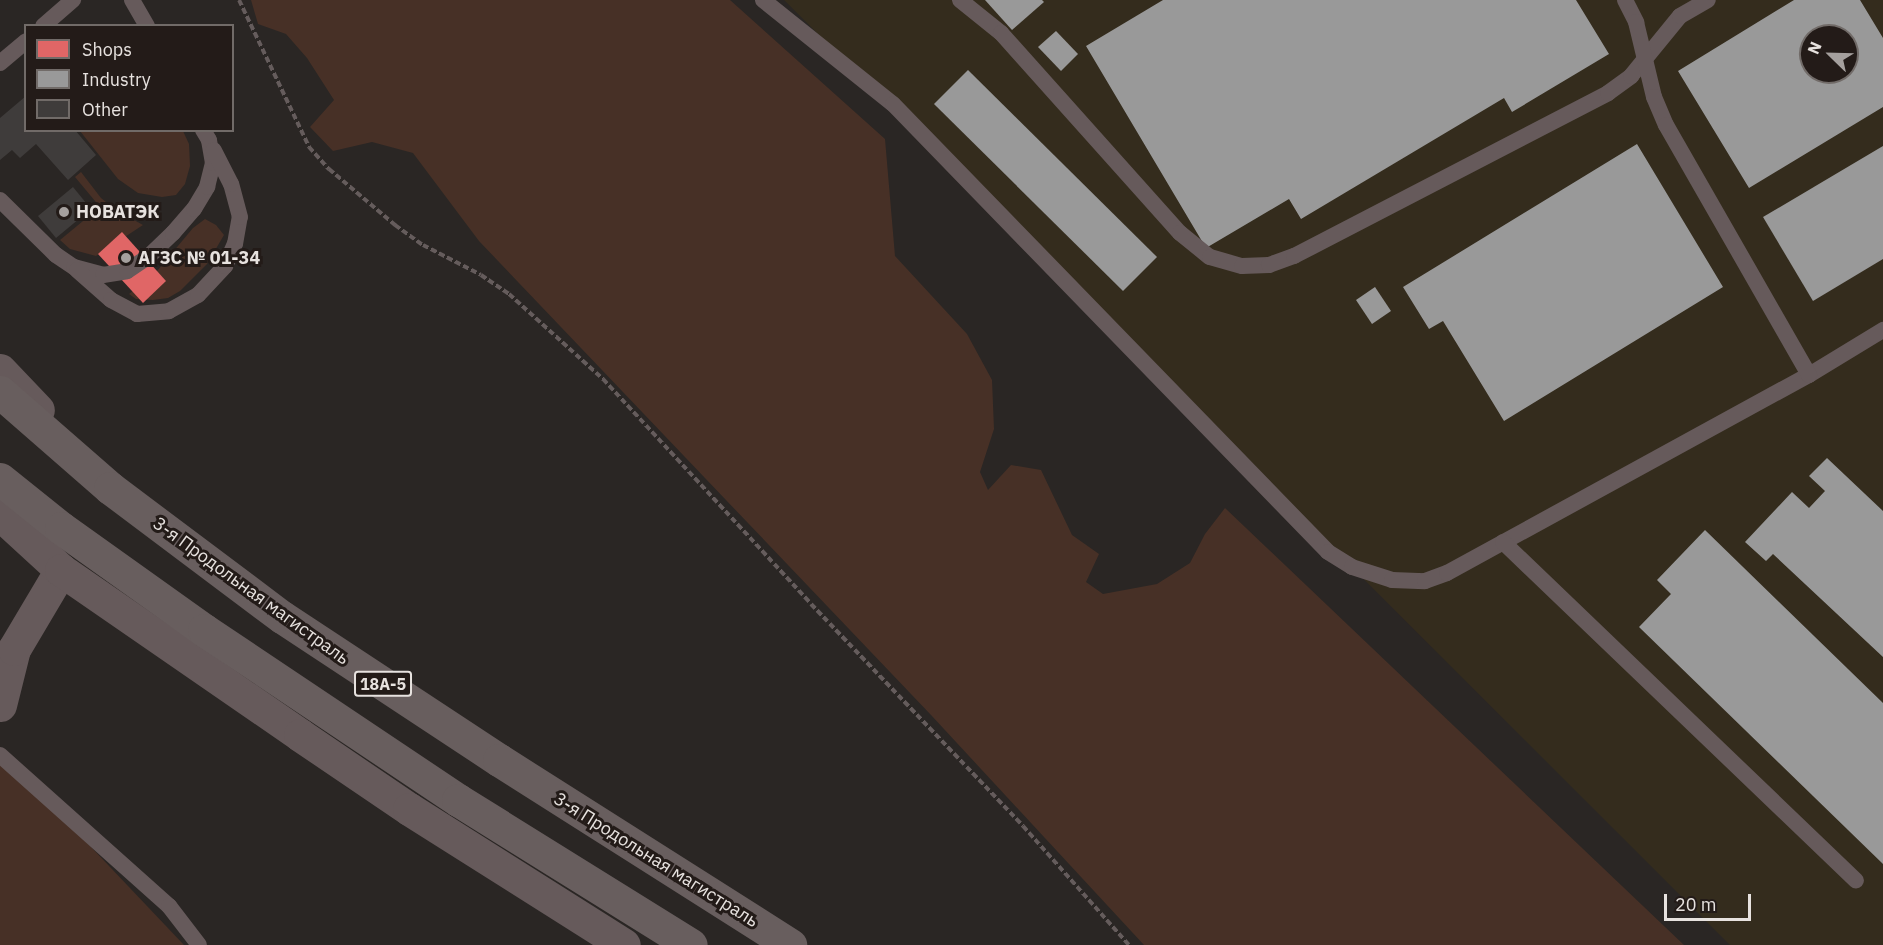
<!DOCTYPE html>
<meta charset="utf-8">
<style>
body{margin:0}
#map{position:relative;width:1883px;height:945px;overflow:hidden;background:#2a2624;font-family:"IBM Plex Sans",sans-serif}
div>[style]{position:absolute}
.industrial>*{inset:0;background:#342c1d}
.green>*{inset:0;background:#473026}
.shops>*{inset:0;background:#e06666}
.industry>*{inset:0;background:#999}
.building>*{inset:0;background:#3f3c3b}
.path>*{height:4px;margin-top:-2px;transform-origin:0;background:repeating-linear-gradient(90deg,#655c5c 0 6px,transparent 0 9px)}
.service>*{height:16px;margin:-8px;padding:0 8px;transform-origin:8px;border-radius:8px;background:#665a5b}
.minor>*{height:33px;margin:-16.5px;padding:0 16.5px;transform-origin:16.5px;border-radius:16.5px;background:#665a5b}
.tertiary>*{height:33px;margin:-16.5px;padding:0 16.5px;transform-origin:16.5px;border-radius:16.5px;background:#665a5b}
.trunk>*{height:33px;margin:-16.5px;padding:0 16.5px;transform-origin:16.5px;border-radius:16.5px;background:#685e5e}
.dots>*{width:16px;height:16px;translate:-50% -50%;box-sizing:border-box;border:3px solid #231b18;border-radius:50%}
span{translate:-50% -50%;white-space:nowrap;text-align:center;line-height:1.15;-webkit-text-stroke:6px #231b18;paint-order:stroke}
.shield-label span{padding:2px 4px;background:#231b18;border:2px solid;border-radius:4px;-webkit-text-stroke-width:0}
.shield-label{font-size:16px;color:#e7e2df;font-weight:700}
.poi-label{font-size:18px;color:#e7e2df;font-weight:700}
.left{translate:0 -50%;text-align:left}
.street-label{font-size:18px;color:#e7e2df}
.legend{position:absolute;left:24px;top:24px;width:210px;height:108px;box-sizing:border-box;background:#231b18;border:2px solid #716b68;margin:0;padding:8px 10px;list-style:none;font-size:18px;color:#e7e2df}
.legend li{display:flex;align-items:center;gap:12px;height:30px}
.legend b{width:30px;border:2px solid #716b68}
.north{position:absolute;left:1799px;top:24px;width:60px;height:60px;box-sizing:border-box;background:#231b18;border:2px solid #716b68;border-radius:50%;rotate:293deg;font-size:16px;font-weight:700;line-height:24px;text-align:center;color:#e7e2df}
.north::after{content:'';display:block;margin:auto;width:21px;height:27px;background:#a5a09e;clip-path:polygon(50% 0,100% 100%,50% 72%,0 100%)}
.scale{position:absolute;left:1664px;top:894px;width:87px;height:27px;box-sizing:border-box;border:3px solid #e7e2df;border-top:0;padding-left:8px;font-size:18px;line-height:21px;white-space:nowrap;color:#e7e2df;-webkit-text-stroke:4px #231b18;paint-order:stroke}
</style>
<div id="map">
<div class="industrial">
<div style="clip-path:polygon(evenodd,784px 0,1883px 0,1883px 945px,1730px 945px,784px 0,1811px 36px,1847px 36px,1847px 72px,1811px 72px,1811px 36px)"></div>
</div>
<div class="green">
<div style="clip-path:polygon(251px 0,730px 0,885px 139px,895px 256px,967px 334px,992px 380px,994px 429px,980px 472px,988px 490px,1011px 465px,1041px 470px,1072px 535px,1099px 554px,1086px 582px,1103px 594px,1157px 584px,1190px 563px,1205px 534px,1225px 508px,1684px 945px,1144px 945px,931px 715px,479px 241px,413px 153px,372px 142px,333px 151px,310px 127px,334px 100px,307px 58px,286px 34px,258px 24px)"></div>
<div style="clip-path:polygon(80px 131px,183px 131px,189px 144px,190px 166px,185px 184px,176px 195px,162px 197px,138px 193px,118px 179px)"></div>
<div style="clip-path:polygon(81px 172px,101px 198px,116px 210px,143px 225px,96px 256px,70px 249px,60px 240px,100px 207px,75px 177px)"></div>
<div style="clip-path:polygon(205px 219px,216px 225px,224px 235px,207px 264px,180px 291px,168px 298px,153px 300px,136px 299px,129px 294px,157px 271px,193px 228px)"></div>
<div style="clip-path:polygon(0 751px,184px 945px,0 945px)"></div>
</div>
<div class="shops">
<div style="clip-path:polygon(122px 232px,166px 281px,143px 303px,98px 254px)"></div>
</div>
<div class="industry">
<div style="clip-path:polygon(985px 0,1042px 0,1044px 2px,1012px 30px)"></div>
<div style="clip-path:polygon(1163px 0,1576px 0,1609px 54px,1512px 112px,1504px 98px,1301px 219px,1289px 199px,1206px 248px,1086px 46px)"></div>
<div style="clip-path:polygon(evenodd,1794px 0,1860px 0,1883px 38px,1883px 107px,1749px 188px,1678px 71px,1794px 0,1811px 36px,1847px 36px,1847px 72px,1811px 72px,1811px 36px)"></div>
<div style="clip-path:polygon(1056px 31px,1078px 54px,1061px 71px,1038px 47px)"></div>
<div style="clip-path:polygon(968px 70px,1157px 257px,1123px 291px,934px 104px)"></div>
<div style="clip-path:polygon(1637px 144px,1723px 287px,1504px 421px,1443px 321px,1429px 329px,1403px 287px)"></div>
<div style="clip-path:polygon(1883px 146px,1883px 259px,1813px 301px,1763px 217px)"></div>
<div style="clip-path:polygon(1375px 287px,1391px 311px,1372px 324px,1356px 300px)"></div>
<div style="clip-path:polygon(1827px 458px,1883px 511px,1883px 657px,1773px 554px,1766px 561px,1745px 542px,1792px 492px,1809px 508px,1825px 491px,1809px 476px)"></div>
<div style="clip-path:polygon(1705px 530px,1883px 703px,1883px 864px,1639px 627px,1671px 594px,1657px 580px)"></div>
</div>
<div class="building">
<div style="clip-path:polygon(26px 96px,26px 130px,75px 130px,96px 155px,68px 180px,36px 144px,20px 158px,12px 150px,0 160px,0 118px)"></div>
<div style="clip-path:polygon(73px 187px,91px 209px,56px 238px,38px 216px)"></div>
</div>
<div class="path">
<div style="left:239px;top:0;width:163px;rotate:64.5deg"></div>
<div style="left:309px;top:147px;width:30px;rotate:48deg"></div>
<div style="left:329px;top:169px;width:87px;rotate:40.3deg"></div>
<div style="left:395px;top:225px;width:34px;rotate:36deg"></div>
<div style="left:423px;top:245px;width:65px;rotate:27.3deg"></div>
<div style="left:481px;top:275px;width:34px;rotate:34deg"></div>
<div style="left:509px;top:294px;width:127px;rotate:42.1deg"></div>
<div style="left:603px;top:379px;width:306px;rotate:47.2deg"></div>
<div style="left:811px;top:604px;width:307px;rotate:46.3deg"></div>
<div style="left:1023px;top:826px;width:159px;rotate:48.3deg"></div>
</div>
<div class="service">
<div style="left:132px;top:0;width:30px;rotate:60deg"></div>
<div style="left:763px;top:0;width:166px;rotate:38.7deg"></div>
<div style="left:893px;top:104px;width:624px;rotate:45.84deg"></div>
<div style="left:1328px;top:552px;width:28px;rotate:32deg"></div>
<div style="left:1352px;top:567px;width:42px;rotate:18deg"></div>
<div style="left:1392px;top:580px;width:33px;rotate:2deg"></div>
<div style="left:1425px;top:581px;width:23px;rotate:-20deg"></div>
<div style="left:1447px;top:573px;width:413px;rotate:-28.7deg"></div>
<div style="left:1809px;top:375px;width:87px;rotate:-31.3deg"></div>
<div style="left:960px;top:0;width:53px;rotate:38.8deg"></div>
<div style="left:1001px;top:33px;width:268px;rotate:48.2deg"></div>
<div style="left:1180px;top:233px;width:38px;rotate:39deg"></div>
<div style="left:1210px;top:257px;width:33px;rotate:16deg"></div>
<div style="left:1242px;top:266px;width:27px;rotate:-2deg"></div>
<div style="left:1269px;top:265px;width:27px;rotate:-20deg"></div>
<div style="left:1294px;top:256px;width:354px;rotate:-27.4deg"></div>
<div style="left:1608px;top:93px;width:29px;rotate:-36deg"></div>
<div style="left:1631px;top:76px;width:77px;rotate:-50.8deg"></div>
<div style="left:1680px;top:16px;width:32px;rotate:-30deg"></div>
<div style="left:1625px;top:0;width:25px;rotate:63deg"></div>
<div style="left:1636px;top:22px;width:77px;rotate:76.5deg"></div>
<div style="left:1654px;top:97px;width:30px;rotate:67deg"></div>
<div style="left:1666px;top:125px;width:288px;rotate:60.2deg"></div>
<div style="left:43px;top:26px;width:40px;rotate:-41deg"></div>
<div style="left:0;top:63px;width:34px;rotate:-40deg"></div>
<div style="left:0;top:200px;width:78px;rotate:44.5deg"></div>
<div style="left:56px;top:255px;width:22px;rotate:34deg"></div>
<div style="left:74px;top:267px;width:30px;rotate:15deg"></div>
<div style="left:103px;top:275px;width:24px;rotate:-9deg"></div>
<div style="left:127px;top:271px;width:25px;rotate:-34deg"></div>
<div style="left:148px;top:257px;width:35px;rotate:-44deg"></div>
<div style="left:173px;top:233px;width:32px;rotate:-49deg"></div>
<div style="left:194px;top:209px;width:26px;rotate:-59deg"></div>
<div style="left:207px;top:187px;width:25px;rotate:-76deg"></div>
<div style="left:213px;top:163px;width:23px;rotate:-100deg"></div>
<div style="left:209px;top:140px;width:12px;rotate:-121deg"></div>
<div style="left:77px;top:270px;width:45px;rotate:41.4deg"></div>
<div style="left:111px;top:300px;width:30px;rotate:28deg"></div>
<div style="left:137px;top:314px;width:32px;rotate:-5deg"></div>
<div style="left:169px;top:311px;width:33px;rotate:-29deg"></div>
<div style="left:198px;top:295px;width:40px;rotate:-47deg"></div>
<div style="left:225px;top:266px;width:24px;rotate:-66deg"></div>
<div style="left:235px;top:244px;width:27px;rotate:-80deg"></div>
<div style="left:240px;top:217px;width:34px;rotate:-105deg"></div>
<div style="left:231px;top:184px;width:38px;rotate:-117deg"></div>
<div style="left:1503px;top:542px;width:489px;rotate:43.8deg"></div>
<div style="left:0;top:755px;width:227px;rotate:41.8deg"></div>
<div style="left:169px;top:906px;width:49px;rotate:52.4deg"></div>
</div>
<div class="minor">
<div style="left:0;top:705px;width:58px;rotate:-76deg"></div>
<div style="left:14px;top:649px;width:92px;rotate:-59.3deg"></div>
</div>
<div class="tertiary">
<div style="left:0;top:370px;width:55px;rotate:46.5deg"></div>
<div style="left:0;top:514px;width:83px;rotate:42.6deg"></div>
<div style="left:61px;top:570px;width:290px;rotate:34.6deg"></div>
<div style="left:300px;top:735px;width:132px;rotate:34.2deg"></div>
<div style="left:409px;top:809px;width:254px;rotate:32.3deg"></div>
</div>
<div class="trunk">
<div style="left:0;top:392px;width:146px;rotate:41.1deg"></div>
<div style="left:110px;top:488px;width:215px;rotate:36.9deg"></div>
<div style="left:282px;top:617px;width:260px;rotate:33.4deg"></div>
<div style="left:499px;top:760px;width:345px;rotate:32.4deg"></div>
<div style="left:0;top:479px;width:78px;rotate:38.8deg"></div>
<div style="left:61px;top:528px;width:176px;rotate:35.5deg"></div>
<div style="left:204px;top:630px;width:306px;rotate:33.8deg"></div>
<div style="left:458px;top:800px;width:274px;rotate:31.9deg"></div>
</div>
<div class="dots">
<div style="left:64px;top:212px;background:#a5a09e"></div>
<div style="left:126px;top:258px;background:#a5a09e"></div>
</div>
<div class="shield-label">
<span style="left:383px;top:684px">18А-5</span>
</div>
<div class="poi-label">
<span class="left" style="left:76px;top:212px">НОВАТЭК</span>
<span class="left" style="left:138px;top:258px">АГЗС № 01-34</span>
</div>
<div class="street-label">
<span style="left:251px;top:591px;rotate:36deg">3-я Продольная магистраль</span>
<span style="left:656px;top:860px;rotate:32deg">3-я Продольная магистраль</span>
</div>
<ul class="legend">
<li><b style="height:16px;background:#e06666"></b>Shops</li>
<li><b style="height:16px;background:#999"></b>Industry</li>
<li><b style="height:16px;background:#3f3c3b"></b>Other</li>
</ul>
<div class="north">N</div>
<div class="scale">20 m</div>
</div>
